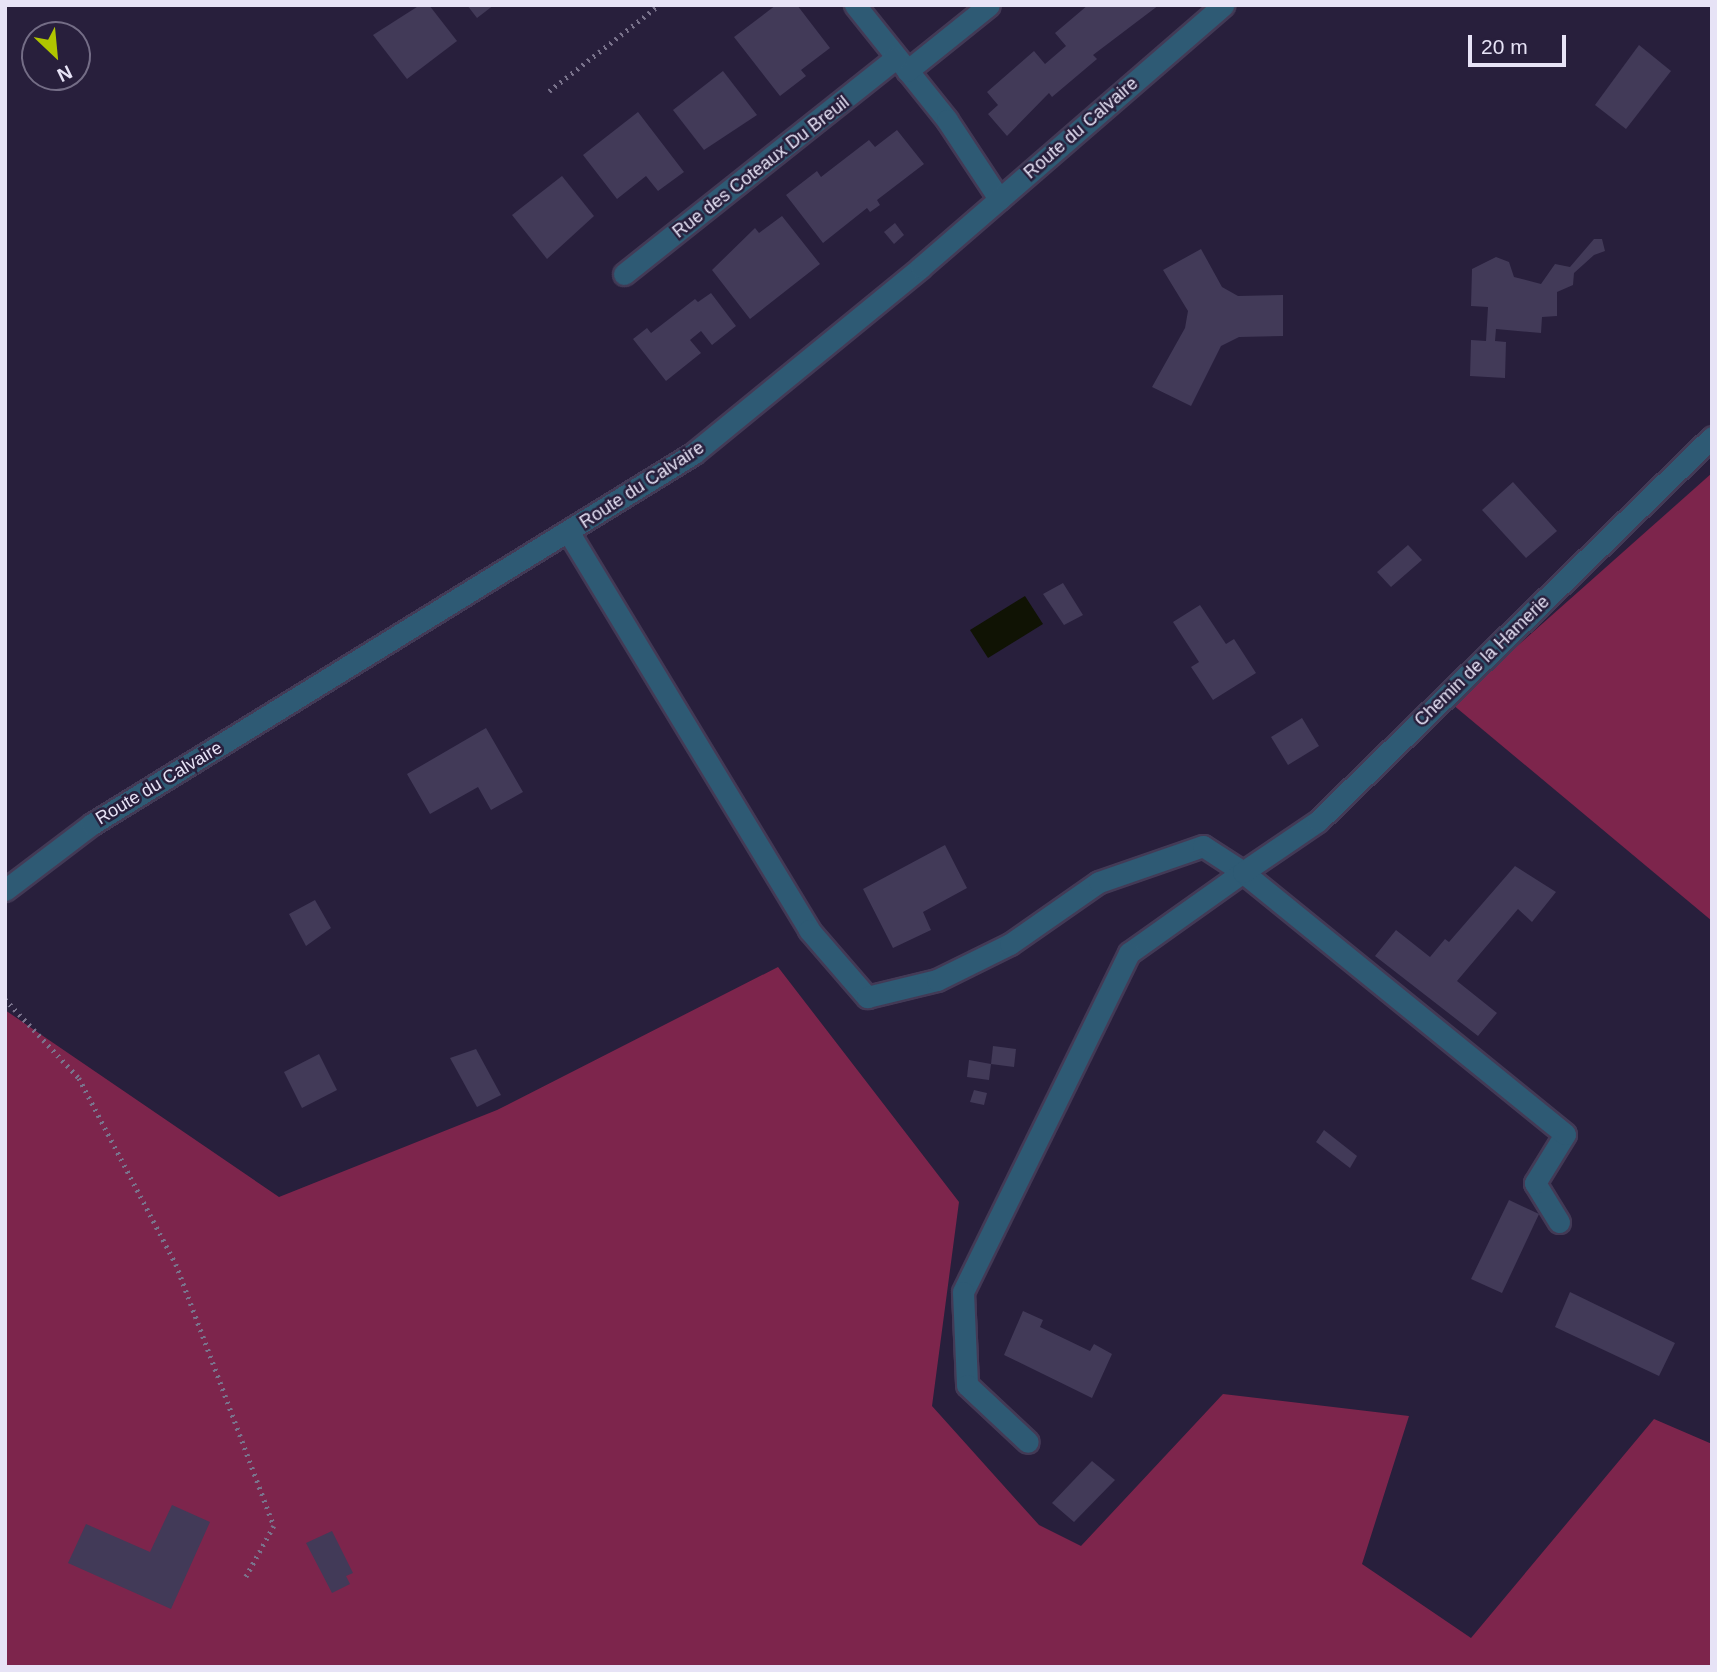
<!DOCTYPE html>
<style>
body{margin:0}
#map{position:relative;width:1717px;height:1672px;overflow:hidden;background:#281f3c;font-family:Helvetica,sans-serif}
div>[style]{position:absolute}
.green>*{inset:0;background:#7d254c}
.water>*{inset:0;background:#101304}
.building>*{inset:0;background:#423a58}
.path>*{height:4.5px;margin-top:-2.25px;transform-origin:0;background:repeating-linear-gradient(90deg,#7a738c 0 2px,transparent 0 7px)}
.roads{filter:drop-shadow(2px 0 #433a56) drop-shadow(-2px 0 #433a56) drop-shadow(0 2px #433a56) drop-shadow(0 -2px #433a56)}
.minor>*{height:21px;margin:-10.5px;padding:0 10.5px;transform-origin:10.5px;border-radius:10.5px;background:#2e5a74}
span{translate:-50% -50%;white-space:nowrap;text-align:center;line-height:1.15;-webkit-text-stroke:5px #281f3c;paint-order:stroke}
.street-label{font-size:18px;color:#e7e3f6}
.frame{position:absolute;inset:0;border:7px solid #e7e3f6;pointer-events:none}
.north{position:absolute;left:21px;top:21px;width:70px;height:70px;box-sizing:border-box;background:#281f3c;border:2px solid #746d86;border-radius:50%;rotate:154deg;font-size:19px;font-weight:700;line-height:28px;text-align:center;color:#e7e3f6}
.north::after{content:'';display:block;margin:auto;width:24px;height:32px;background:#b0c500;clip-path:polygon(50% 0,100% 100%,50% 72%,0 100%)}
.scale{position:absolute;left:1468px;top:35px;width:98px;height:32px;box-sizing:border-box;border:4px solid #e7e3f6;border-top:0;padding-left:9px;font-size:21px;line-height:24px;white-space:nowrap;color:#e7e3f6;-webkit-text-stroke:5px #281f3c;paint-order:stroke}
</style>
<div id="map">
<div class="green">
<div style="clip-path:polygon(1712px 473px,1712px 921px,1452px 704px)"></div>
<div style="clip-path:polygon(778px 967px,959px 1202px,932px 1406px,1039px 1525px,1081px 1546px,1223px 1394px,1409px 1416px,1362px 1564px,1471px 1638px,1654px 1419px,1712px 1444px,1712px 1667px,5px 1667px,5px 1010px,279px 1197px,497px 1110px)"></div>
</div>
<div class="water">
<div style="clip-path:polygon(1025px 596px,1043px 624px,988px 658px,970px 630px)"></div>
</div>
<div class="building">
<div style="clip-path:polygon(420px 5px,429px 5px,457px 41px,407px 79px,373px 35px)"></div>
<div style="clip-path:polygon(467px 5px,494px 5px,477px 18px)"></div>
<div style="clip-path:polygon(776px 5px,797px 5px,830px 48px,801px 70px,806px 76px,780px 96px,734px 37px)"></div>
<div style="clip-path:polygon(1088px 5px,1159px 5px,1093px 55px,1097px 59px,1052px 97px,1049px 93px,1007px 136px,988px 114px,998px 105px,987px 92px,1034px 51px,1045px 64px,1066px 46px,1055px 33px)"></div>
<div style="clip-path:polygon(1639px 45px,1671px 71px,1626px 129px,1595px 105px)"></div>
<div style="clip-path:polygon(723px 71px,757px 115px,704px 150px,673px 110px)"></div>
<div style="clip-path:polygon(638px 112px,684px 172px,658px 191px,646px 176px,617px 199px,583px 155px)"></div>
<div style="clip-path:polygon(897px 130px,924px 164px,877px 200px,880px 205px,870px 212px,867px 208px,823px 243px,786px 195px,817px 171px,821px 177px,869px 140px,875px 147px)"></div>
<div style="clip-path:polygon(562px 176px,594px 216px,547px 259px,512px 215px)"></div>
<div style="clip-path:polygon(782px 216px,820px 264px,750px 319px,712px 270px,755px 228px,759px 233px)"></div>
<div style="clip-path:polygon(895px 223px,904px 235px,894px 244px,884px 232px)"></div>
<div style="clip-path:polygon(1594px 239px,1602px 239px,1605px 251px,1594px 255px,1574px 273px,1573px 285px,1557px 292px,1557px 316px,1542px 317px,1541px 333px,1496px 329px,1495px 341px,1506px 342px,1505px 378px,1470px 376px,1471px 340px,1486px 341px,1488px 307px,1471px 306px,1472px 269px,1496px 257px,1509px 262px,1514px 277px,1541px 284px,1555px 264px,1570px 267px)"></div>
<div style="clip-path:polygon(1201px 249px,1222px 287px,1238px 296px,1283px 295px,1283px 336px,1239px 337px,1221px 346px,1191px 406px,1152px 387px,1185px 328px,1188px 311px,1163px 270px)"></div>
<div style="clip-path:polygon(711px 293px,736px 326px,712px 345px,701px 331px,690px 340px,701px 353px,666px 381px,633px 339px,647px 328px,651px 333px,695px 299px,698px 302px)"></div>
<div style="clip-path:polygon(1513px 482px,1557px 531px,1526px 558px,1482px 510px)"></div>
<div style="clip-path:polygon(1408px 545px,1422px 560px,1391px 587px,1377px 572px)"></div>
<div style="clip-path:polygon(1063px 583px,1083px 615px,1064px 625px,1043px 594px)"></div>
<div style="clip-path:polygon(1200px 605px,1226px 644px,1234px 639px,1256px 673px,1213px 700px,1191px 667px,1199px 662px,1173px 622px)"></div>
<div style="clip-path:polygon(1302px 718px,1319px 746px,1288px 765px,1271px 737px)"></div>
<div style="clip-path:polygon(486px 728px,523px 792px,491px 810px,478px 787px,430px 814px,407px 774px)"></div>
<div style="clip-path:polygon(945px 845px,967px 888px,923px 912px,931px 930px,893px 948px,863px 889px)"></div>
<div style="clip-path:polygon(1515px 866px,1556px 892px,1532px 922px,1518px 909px,1457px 981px,1497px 1013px,1478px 1036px,1375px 956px,1396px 930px,1430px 957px,1445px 939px,1449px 942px)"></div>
<div style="clip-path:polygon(315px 900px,331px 928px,306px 946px,289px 914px)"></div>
<div style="clip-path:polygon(993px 1046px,1016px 1049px,1014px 1067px,991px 1064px)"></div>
<div style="clip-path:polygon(476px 1049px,501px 1095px,477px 1107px,450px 1058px)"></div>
<div style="clip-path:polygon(319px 1054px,337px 1090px,302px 1108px,284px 1072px)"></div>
<div style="clip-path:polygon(969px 1060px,991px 1064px,989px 1080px,967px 1077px)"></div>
<div style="clip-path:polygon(974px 1090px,987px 1093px,984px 1105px,970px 1102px)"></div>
<div style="clip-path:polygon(1324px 1130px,1357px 1156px,1350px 1168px,1316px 1142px)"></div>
<div style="clip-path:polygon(1509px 1200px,1539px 1214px,1502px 1293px,1471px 1279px)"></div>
<div style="clip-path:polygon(1570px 1292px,1675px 1343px,1659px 1376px,1555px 1327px)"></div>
<div style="clip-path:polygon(1023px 1311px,1043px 1320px,1040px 1327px,1090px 1351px,1094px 1344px,1112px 1354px,1092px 1398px,1004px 1355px)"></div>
<div style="clip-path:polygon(1092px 1461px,1115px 1480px,1074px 1522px,1052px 1503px)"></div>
<div style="clip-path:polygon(172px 1505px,210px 1522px,171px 1609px,68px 1563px,86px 1524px,150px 1552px)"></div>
<div style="clip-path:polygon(332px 1531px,353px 1573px,346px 1576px,350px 1584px,332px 1593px,306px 1543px)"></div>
</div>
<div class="path">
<div style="left:549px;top:91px;width:140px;rotate:-38deg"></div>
<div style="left:5px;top:999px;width:108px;rotate:46.9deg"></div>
<div style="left:79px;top:1078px;width:210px;rotate:62.5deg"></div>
<div style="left:176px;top:1264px;width:280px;rotate:69.5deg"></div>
<div style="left:274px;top:1526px;width:58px;rotate:118.8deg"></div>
</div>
<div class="roads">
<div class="minor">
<div style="left:855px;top:5px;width:147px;rotate:51.3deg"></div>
<div style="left:947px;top:120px;width:95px;rotate:56.6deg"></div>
<div style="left:907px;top:71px;width:105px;rotate:-38.8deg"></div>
<div style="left:624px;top:274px;width:347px;rotate:-38.5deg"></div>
<div style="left:569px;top:533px;width:464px;rotate:58.8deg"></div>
<div style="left:809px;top:930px;width:89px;rotate:49.1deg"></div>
<div style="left:867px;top:997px;width:72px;rotate:-13.7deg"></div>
<div style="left:937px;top:980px;width:81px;rotate:-26.3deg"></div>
<div style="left:1010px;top:944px;width:108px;rotate:-34.9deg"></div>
<div style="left:1099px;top:882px;width:110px;rotate:-19.1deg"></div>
<div style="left:1203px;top:846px;width:48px;rotate:33deg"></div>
<div style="left:1243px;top:872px;width:140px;rotate:144.6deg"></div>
<div style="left:1129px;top:953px;width:377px;rotate:116.1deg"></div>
<div style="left:963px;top:1292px;width:93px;rotate:87.5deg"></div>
<div style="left:967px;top:1385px;width:83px;rotate:43.1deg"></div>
<div style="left:5px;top:890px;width:109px;rotate:-37.2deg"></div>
<div style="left:92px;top:824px;width:707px;rotate:-31.64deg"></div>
<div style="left:694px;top:453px;width:293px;rotate:-39.3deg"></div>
<div style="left:921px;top:267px;width:400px;rotate:-40.9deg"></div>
<div style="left:1559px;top:1222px;width:46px;rotate:-121.6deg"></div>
<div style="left:1535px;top:1183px;width:57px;rotate:-58.5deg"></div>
<div style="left:1565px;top:1134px;width:415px;rotate:-140.9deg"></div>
<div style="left:1243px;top:872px;width:91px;rotate:-34.2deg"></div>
<div style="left:1318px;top:821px;width:550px;rotate:-44.26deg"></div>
</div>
</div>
<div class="street-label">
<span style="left:1081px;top:128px;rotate:-41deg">Route du Calvaire</span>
<span style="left:761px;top:167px;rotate:-38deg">Rue des Coteaux Du Breuil</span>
<span style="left:642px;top:485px;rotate:-33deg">Route du Calvaire</span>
<span style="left:1482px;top:661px;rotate:-44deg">Chemin de la Hamerie</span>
<span style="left:159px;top:783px;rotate:-31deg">Route du Calvaire</span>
</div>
<div class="frame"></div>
<div class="north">N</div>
<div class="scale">20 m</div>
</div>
